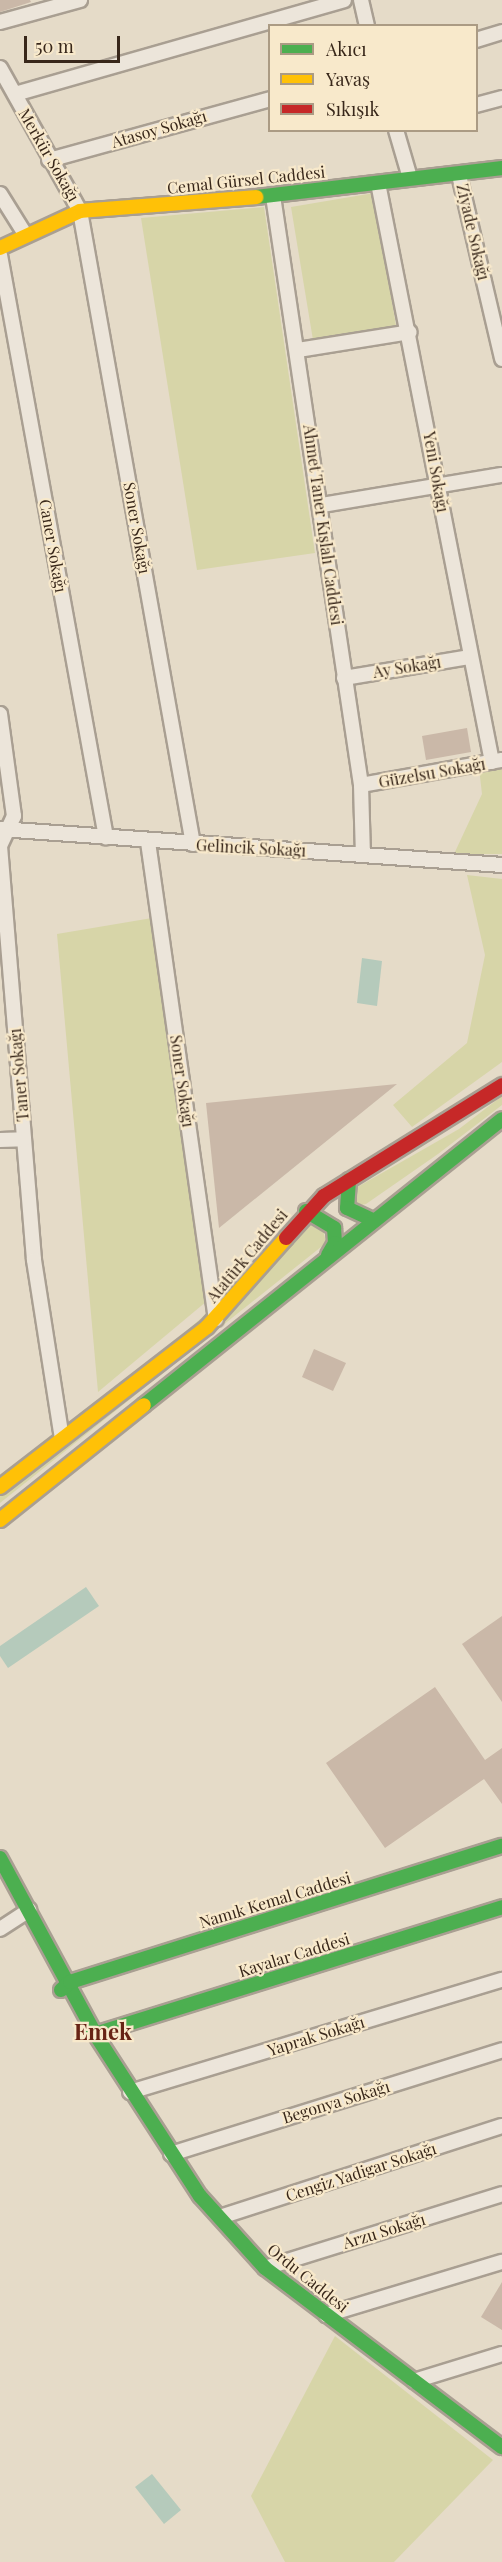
<!DOCTYPE html>
<meta charset="utf-8">
<style>
body{margin:0}
#map{position:relative;width:502px;height:2562px;overflow:hidden;background:#e5dbc8;font-family:"Playfair Display",serif}
div>[style]{position:absolute}
.green>*{inset:0;background:#d7d5a8}
.water>*{inset:0;background:#b5cabb}
.building>*{inset:0;background:#cab8a8}
.roads{filter:drop-shadow(2px 0 #a99f92) drop-shadow(-2px 0 #a99f92) drop-shadow(0 2px #a99f92) drop-shadow(0 -2px #a99f92)}
.street>*{height:14px;margin:-7px;padding:0 7px;transform-origin:7px;border-radius:7px;background:#ece5da}
.fast>*{height:14px;margin:-7px;padding:0 7px;transform-origin:7px;border-radius:7px;background:#4caf50}
.slow>*{height:14px;margin:-7px;padding:0 7px;transform-origin:7px;border-radius:7px;background:#ffc107}
.jam>*{height:14px;margin:-7px;padding:0 7px;transform-origin:7px;border-radius:7px;background:#c62828}
span{translate:-50% -50%;white-space:nowrap;text-align:center;line-height:1.15;-webkit-text-stroke:4.5px #f8e9cb;paint-order:stroke}
.street-label{font-size:16px;color:#38271a}
.district-label{font-size:22px;color:#682315;font-weight:700}
.legend{position:absolute;left:268px;top:24px;width:210px;height:108px;box-sizing:border-box;background:#f8e9cb;border:2px solid #ab9b84;margin:0;padding:8px 10px;list-style:none;font-size:18px;color:#38271a}
.legend li{display:flex;align-items:center;gap:12px;height:30px}
.legend b{width:30px;border:2px solid #ab9b84}
.scale{position:absolute;left:24px;top:36px;width:96px;height:27px;box-sizing:border-box;border:3px solid #38271a;border-top:0;padding-left:8px;font-size:18px;line-height:21px;white-space:nowrap;color:#38271a;-webkit-text-stroke:4px #f8e9cb;paint-order:stroke}
</style>
<div id="map">
<div class="green">
<div style="clip-path:polygon(374px 193px,397px 332px,314px 346px,291px 207px)"></div>
<div style="clip-path:polygon(264px 207px,315px 553px,197px 570px,141px 218px)"></div>
<div style="clip-path:polygon(502px 764px,502px 854px,454px 854px,482px 794px,479px 768px)"></div>
<div style="clip-path:polygon(467px 875px,502px 879px,502px 1062px,412px 1127px,393px 1105px,467px 1043px,485px 955px)"></div>
<div style="clip-path:polygon(152px 918px,207px 1301px,98px 1392px,57px 934px)"></div>
<div style="clip-path:polygon(502px 1096px,502px 1105px,438px 1154px,366px 1204px,356px 1206px,354px 1189px,459px 1129px)"></div>
<div style="clip-path:polygon(322px 1224px,326px 1243px,0 1503px,0 1495px,307px 1225px)"></div>
<div style="clip-path:polygon(335px 2336px,493px 2460px,394px 2562px,285px 2562px,251px 2496px)"></div>
</div>
<div class="water">
<div style="clip-path:polygon(362px 958px,382px 961px,377px 1006px,357px 1003px)"></div>
<div style="clip-path:polygon(86px 1587px,99px 1606px,8px 1668px,0 1656px,0 1646px)"></div>
<div style="clip-path:polygon(152px 2474px,181px 2510px,164px 2524px,135px 2487px)"></div>
</div>
<div class="building">
<div style="clip-path:polygon(0 0,30px 0,31px 2px,0 12px)"></div>
<div style="clip-path:polygon(467px 728px,471px 752px,426px 760px,422px 736px)"></div>
<div style="clip-path:polygon(397px 1084px,219px 1228px,206px 1103px)"></div>
<div style="clip-path:polygon(314px 1349px,346px 1363px,333px 1391px,302px 1377px)"></div>
<div style="clip-path:polygon(502px 1616px,502px 1702px,462px 1644px)"></div>
<div style="clip-path:polygon(435px 1687px,485px 1760px,502px 1748px,502px 1804px,484px 1779px,385px 1848px,326px 1763px)"></div>
<div style="clip-path:polygon(502px 2282px,502px 2330px,481px 2317px)"></div>
</div>
<div class="roads">
<div class="street">
<div style="left:361px;top:0;width:27px;rotate:77deg"></div>
<div style="left:0;top:22px;width:83px;rotate:-15.4deg"></div>
<div style="left:476px;top:40px;width:27px;rotate:-17deg"></div>
<div style="left:0;top:68px;width:164px;rotate:60.8deg"></div>
<div style="left:80px;top:211px;width:643px;rotate:79.88deg"></div>
<div style="left:15px;top:94px;width:342px;rotate:-15.9deg"></div>
<div style="left:476px;top:105px;width:27px;rotate:-15deg"></div>
<div style="left:396px;top:130px;width:50px;rotate:73.7deg"></div>
<div style="left:49px;top:160px;width:229px;rotate:-15.4deg"></div>
<div style="left:459px;top:175px;width:189px;rotate:76.8deg"></div>
<div style="left:378px;top:183px;width:590px;rotate:78.86deg"></div>
<div style="left:0;top:194px;width:47px;rotate:58deg"></div>
<div style="left:273px;top:196px;width:596px;rotate:81.5deg"></div>
<div style="left:361px;top:785px;width:70px;rotate:88.4deg"></div>
<div style="left:0;top:255px;width:592px;rotate:79.68deg"></div>
<div style="left:298px;top:350px;width:113px;rotate:-9.1deg"></div>
<div style="left:322px;top:505px;width:182px;rotate:-9.5deg"></div>
<div style="left:344px;top:678px;width:128px;rotate:-9.5deg"></div>
<div style="left:0;top:714px;width:103px;rotate:82.2deg"></div>
<div style="left:14px;top:816px;width:33px;rotate:115deg"></div>
<div style="left:0;top:846px;width:415px;rotate:85.3deg"></div>
<div style="left:34px;top:1260px;width:180px;rotate:81.1deg"></div>
<div style="left:361px;top:785px;width:143px;rotate:-10.1deg"></div>
<div style="left:0;top:829px;width:503px;rotate:4.1deg"></div>
<div style="left:148px;top:842px;width:482px;rotate:81.9deg"></div>
<div style="left:0;top:1140px;width:24px;rotate:-2deg"></div>
<div style="left:0;top:1929px;width:35px;rotate:-33deg"></div>
<div style="left:130px;top:2092px;width:388px;rotate:-16.8deg"></div>
<div style="left:171px;top:2154px;width:347px;rotate:-17.4deg"></div>
<div style="left:220px;top:2217px;width:296px;rotate:-17.9deg"></div>
<div style="left:265px;top:2268px;width:248px;rotate:-17.3deg"></div>
<div style="left:326px;top:2315px;width:184px;rotate:-16.8deg"></div>
<div style="left:414px;top:2381px;width:92px;rotate:-17.1deg"></div>
</div>
<div class="fast">
<div style="left:256px;top:197px;width:248px;rotate:-6.7deg"></div>
<div style="left:349px;top:1180px;width:28px;rotate:94deg"></div>
<div style="left:347px;top:1208px;width:29px;rotate:25deg"></div>
<div style="left:306px;top:1211px;width:33px;rotate:31deg"></div>
<div style="left:334px;top:1228px;width:15px;rotate:86deg"></div>
<div style="left:335px;top:1243px;width:14px;rotate:120deg"></div>
<div style="left:144px;top:1405px;width:458px;rotate:-38.6deg"></div>
<div style="left:0;top:1858px;width:200px;rotate:61.6deg"></div>
<div style="left:95px;top:2034px;width:193px;rotate:57.1deg"></div>
<div style="left:200px;top:2196px;width:97px;rotate:47.9deg"></div>
<div style="left:265px;top:2268px;width:297px;rotate:37.1deg"></div>
<div style="left:61px;top:1990px;width:12px;rotate:-42deg"></div>
<div style="left:70px;top:1982px;width:453px;rotate:-17.5deg"></div>
<div style="left:95px;top:2034px;width:426px;rotate:-17.3deg"></div>
</div>
<div class="slow">
<div style="left:0;top:248px;width:88px;rotate:-24.8deg"></div>
<div style="left:80px;top:211px;width:177px;rotate:-4.5deg"></div>
<div style="left:0;top:1487px;width:262px;rotate:-37.7deg"></div>
<div style="left:207px;top:1327px;width:119px;rotate:-48.4deg"></div>
<div style="left:0;top:1520px;width:184px;rotate:-38.6deg"></div>
</div>
<div class="jam">
<div style="left:286px;top:1238px;width:57px;rotate:-47.9deg"></div>
<div style="left:324px;top:1196px;width:210px;rotate:-31.9deg"></div>
</div>
</div>
<div class="street-label">
<span style="left:159px;top:129px;rotate:-16deg">Atasoy Sokağı</span>
<span style="left:49px;top:155px;rotate:60deg">Merkür Sokağı</span>
<span style="left:246px;top:180px;rotate:-6deg">Cemal Gürsel Caddesi</span>
<span style="left:473px;top:232px;rotate:77deg">Ziyade Sokağı</span>
<span style="left:436px;top:472px;rotate:80deg">Yeni Sokağı</span>
<span style="left:323px;top:525px;rotate:82deg">Ahmet Taner Kışlalı Caddesi</span>
<span style="left:137px;top:528px;rotate:80deg">Soner Sokağı</span>
<span style="left:53px;top:546px;rotate:80deg">Caner Sokağı</span>
<span style="left:407px;top:667px;rotate:-9deg">Ay Sokağı</span>
<span style="left:432px;top:773px;rotate:-10deg">Güzelsu Sokağı</span>
<span style="left:251px;top:848px;rotate:3deg">Gelincik Sokağı</span>
<span style="left:19px;top:1075px;rotate:-95deg">Taner Sokağı</span>
<span style="left:182px;top:1081px;rotate:82deg">Soner Sokağı</span>
<span style="left:247px;top:1256px;rotate:-50deg">Atatürk Caddesi</span>
<span style="left:275px;top:1900px;rotate:-17deg">Namık Kemal Caddesi</span>
<span style="left:294px;top:1955px;rotate:-17deg">Kayalar Caddesi</span>
<span style="left:316px;top:2036px;rotate:-17deg">Yaprak Sokağı</span>
<span style="left:336px;top:2102px;rotate:-17deg">Begonya Sokağı</span>
<span style="left:361px;top:2172px;rotate:-18deg">Cengiz Yadigar Sokağı</span>
<span style="left:384px;top:2231px;rotate:-17deg">Arzu Sokağı</span>
<span style="left:308px;top:2278px;rotate:39deg">Ordu Caddesi</span>
</div>
<div class="district-label">
<span style="left:103px;top:2032px">Emek</span>
</div>
<ul class="legend">
<li><b style="height:8px;background:#4caf50"></b>Akıcı</li>
<li><b style="height:8px;background:#ffc107"></b>Yavaş</li>
<li><b style="height:8px;background:#c62828"></b>Sıkışık</li>
</ul>
<div class="scale">50 m</div>
</div>
